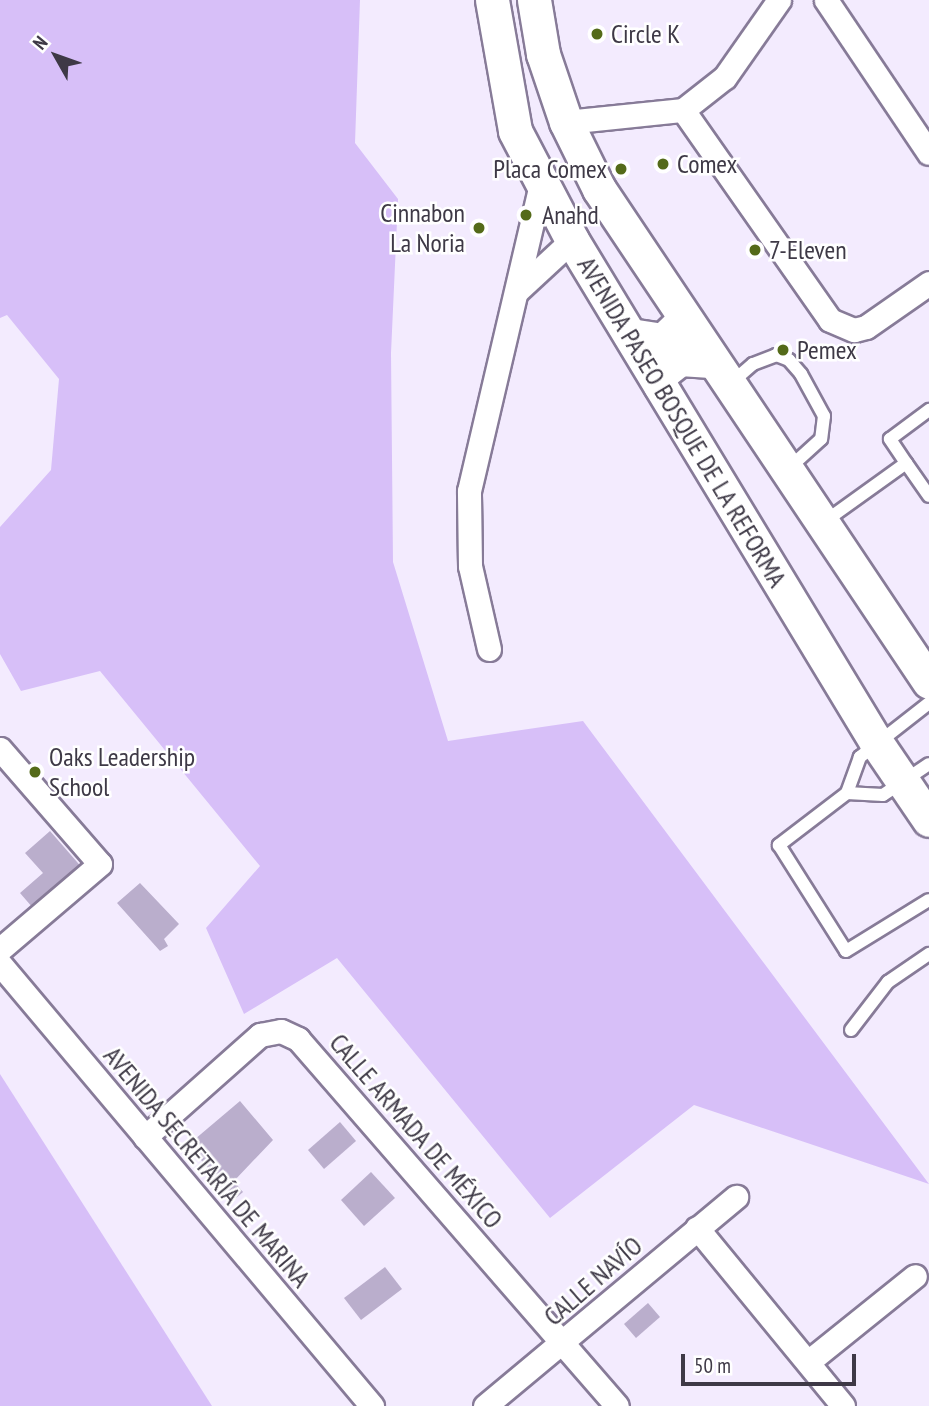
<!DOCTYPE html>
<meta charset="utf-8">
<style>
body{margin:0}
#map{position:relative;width:929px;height:1406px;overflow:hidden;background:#f3ebfe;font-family:"PT Sans Narrow",sans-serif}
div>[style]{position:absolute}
.green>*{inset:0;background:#d7bff8}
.building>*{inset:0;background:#baaecc}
.roads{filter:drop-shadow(2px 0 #877b98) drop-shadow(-2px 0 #877b98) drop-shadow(0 2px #877b98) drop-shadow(0 -2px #877b98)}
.service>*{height:12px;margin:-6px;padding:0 6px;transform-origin:6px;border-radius:6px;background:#fff}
.minor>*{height:23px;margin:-11.5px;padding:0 11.5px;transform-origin:11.5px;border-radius:11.5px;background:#fff}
.secondary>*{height:33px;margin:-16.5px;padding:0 16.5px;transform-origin:16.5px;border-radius:16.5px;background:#fff}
.dots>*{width:19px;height:19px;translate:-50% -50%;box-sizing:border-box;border:4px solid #fff;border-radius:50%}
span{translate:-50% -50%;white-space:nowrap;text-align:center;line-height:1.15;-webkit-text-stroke:5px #fff;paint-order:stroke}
.poi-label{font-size:26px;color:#3e3946}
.left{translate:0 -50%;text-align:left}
.right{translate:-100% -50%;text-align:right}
.street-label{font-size:26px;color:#3e3946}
.north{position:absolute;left:21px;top:21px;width:70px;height:70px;-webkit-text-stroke:5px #fff;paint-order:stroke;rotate:310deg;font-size:19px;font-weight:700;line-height:28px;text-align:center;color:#3e3946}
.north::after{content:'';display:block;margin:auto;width:24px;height:32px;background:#3e3946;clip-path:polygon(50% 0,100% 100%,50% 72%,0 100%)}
.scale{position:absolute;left:681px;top:1354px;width:175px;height:32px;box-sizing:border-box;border:4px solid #3e3946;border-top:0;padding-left:9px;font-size:21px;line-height:24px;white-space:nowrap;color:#3e3946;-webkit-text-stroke:5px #fff;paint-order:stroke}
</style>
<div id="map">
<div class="green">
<div style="clip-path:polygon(0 0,360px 0,355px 143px,398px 199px,391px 353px,393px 562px,448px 741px,583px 721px,929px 1184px,694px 1105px,550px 1218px,337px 958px,244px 1014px,206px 928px,260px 866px,100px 671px,21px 691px,0 654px,0 527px,51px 470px,59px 379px,7px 315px,0 318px)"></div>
<div style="clip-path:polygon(0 1074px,212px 1406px,0 1406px)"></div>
</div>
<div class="building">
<div style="clip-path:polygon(50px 831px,84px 870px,39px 915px,20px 893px,43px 873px,25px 853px)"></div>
<div style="clip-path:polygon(140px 883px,179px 924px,164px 939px,168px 946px,160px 951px,117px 903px)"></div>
<div style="clip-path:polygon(240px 1101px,273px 1140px,234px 1181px,243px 1192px,235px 1199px,188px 1145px)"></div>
<div style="clip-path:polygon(340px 1122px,356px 1141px,324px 1169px,308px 1150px)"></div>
<div style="clip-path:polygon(371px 1172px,395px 1198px,364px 1226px,341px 1200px)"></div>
<div style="clip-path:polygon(385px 1267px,402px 1289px,361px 1320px,344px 1298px)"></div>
<div style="clip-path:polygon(648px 1303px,660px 1317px,636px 1338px,624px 1324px)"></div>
</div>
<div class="roads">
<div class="service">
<div style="left:731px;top:383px;width:29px;rotate:-41deg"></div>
<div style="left:753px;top:364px;width:25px;rotate:-21deg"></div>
<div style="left:776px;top:355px;width:14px;rotate:21deg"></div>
<div style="left:789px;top:360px;width:18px;rotate:49deg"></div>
<div style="left:801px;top:374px;width:48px;rotate:61.3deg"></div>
<div style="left:824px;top:416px;width:23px;rotate:97deg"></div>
<div style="left:821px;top:439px;width:45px;rotate:137.7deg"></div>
<div style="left:906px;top:463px;width:29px;rotate:-124deg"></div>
<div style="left:890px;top:439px;width:49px;rotate:-36.6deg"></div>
<div style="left:824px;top:522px;width:101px;rotate:-35.7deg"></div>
<div style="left:906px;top:463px;width:40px;rotate:55.1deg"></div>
<div style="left:929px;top:703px;width:88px;rotate:142deg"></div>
<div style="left:860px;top:757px;width:38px;rotate:110deg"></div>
<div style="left:847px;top:793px;width:86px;rotate:142.6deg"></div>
<div style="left:779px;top:845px;width:125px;rotate:57.7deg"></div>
<div style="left:846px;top:951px;width:97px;rotate:-31.6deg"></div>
<div style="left:847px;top:793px;width:36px;rotate:3deg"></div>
<div style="left:883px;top:795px;width:55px;rotate:-34deg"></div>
<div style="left:851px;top:1030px;width:61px;rotate:-52.4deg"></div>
<div style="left:888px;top:982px;width:50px;rotate:-34.3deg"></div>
</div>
<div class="minor">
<div style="left:826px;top:0;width:184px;rotate:56.1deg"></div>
<div style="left:683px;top:110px;width:256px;rotate:55deg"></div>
<div style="left:830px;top:320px;width:26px;rotate:23deg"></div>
<div style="left:854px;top:330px;width:12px;rotate:-14deg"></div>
<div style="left:866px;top:327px;width:77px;rotate:-34.9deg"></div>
<div style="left:566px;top:122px;width:118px;rotate:-5.9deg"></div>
<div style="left:683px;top:110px;width:53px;rotate:-38.2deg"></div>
<div style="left:725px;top:77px;width:94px;rotate:-55deg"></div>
<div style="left:517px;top:291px;width:75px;rotate:-42.8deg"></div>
<div style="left:489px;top:649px;width:85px;rotate:-102.9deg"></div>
<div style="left:470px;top:566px;width:75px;rotate:-90.8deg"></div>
<div style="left:469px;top:491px;width:319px;rotate:-76.8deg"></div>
<div style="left:0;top:749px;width:152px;rotate:49deg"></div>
<div style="left:100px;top:864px;width:131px;rotate:139.6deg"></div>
<div style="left:0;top:964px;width:578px;rotate:49.92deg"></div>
<div style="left:145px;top:1137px;width:154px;rotate:-41.6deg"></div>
<div style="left:260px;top:1035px;width:21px;rotate:-11deg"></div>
<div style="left:281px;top:1031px;width:19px;rotate:25deg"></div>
<div style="left:298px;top:1039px;width:486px;rotate:49deg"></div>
<div style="left:697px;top:1228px;width:230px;rotate:50.6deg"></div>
<div style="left:808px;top:1362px;width:137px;rotate:-38.8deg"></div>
<div style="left:485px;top:1406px;width:327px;rotate:-39.8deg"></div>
</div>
<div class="secondary">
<div style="left:492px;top:0;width:133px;rotate:80deg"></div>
<div style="left:515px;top:131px;width:123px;rotate:62.4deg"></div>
<div style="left:572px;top:240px;width:587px;rotate:58.8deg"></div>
<div style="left:876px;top:742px;width:94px;rotate:55.8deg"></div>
<div style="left:534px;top:0;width:55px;rotate:80.5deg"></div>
<div style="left:543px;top:54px;width:72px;rotate:71.3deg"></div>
<div style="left:566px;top:122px;width:75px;rotate:63.8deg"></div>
<div style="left:599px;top:189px;width:593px;rotate:56.2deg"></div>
<div style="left:630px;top:335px;width:33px;rotate:9deg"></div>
<div style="left:663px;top:340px;width:29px;rotate:-44deg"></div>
<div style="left:660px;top:385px;width:12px;rotate:-81deg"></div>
<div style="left:662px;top:373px;width:23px;rotate:-38deg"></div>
<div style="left:680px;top:359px;width:31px;rotate:4deg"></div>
</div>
</div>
<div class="dots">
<div style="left:597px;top:34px;background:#546a19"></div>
<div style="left:663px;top:164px;background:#546a19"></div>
<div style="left:621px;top:169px;background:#546a19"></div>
<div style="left:526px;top:215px;background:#546a19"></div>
<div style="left:479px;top:228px;background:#546a19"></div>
<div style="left:755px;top:250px;background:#546a19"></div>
<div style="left:783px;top:350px;background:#546a19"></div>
<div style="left:35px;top:772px;background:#546a19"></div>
</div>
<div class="poi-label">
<span class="left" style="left:611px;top:34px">Circle K</span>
<span class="left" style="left:677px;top:164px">Comex</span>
<span class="right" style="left:607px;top:169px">Placa Comex</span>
<span class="right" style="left:465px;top:228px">Cinnabon<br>La Noria</span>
<span class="left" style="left:542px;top:215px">Anahd</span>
<span class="left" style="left:769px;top:250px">7-Eleven</span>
<span class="left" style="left:797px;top:350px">Pemex</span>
<span class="left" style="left:49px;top:772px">Oaks Leadership<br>School</span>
</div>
<div class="street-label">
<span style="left:682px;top:422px;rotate:59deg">AVENIDA PASEO BOSQUE DE LA REFORMA</span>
<span style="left:416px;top:1131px;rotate:49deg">CALLE ARMADA DE MÉXICO</span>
<span style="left:207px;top:1167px;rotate:50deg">AVENIDA SECRETARÍA DE MARINA</span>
<span style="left:593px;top:1281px;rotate:-41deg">CALLE NAVÍO</span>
</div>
<div class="north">N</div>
<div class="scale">50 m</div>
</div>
